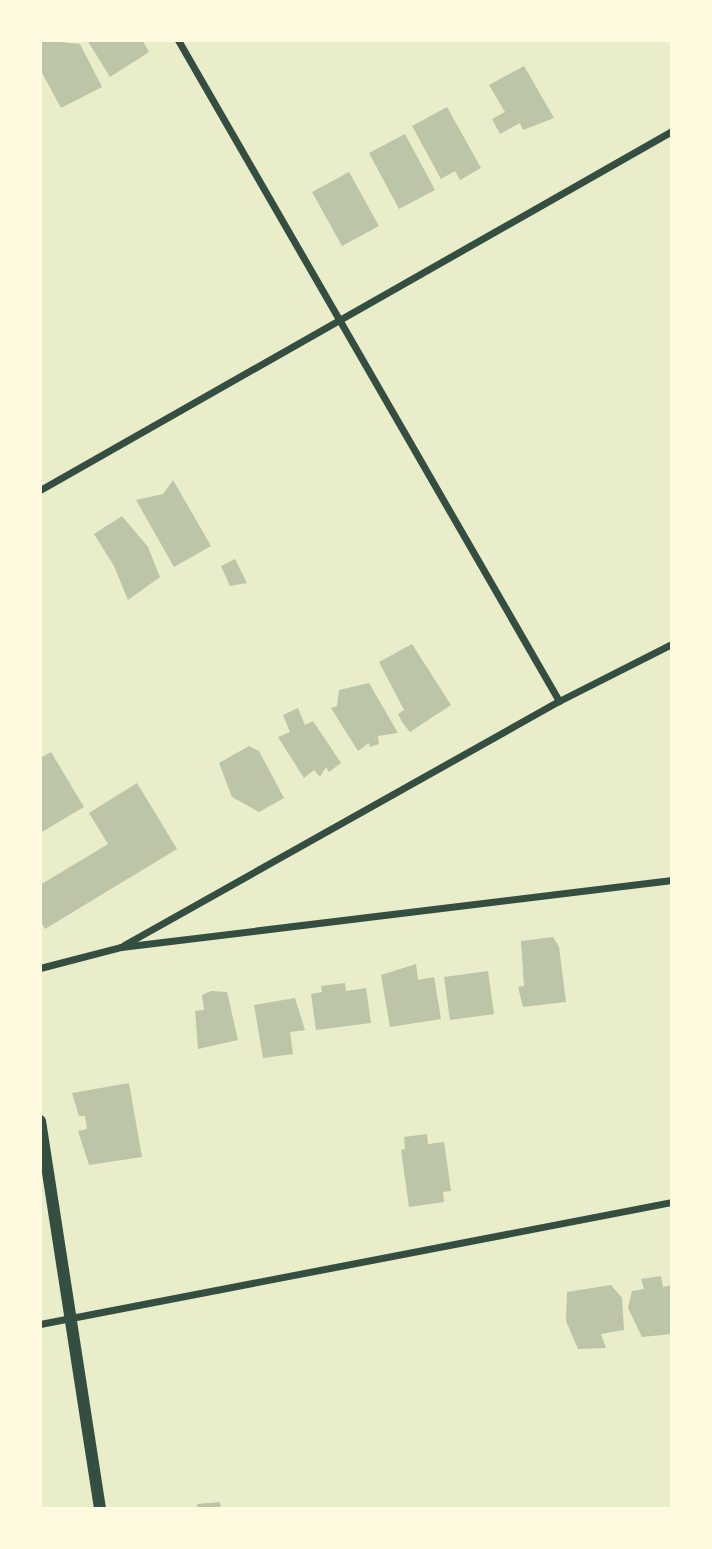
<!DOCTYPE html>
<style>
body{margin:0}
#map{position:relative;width:712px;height:1549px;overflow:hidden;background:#e9edc9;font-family:Barlow,sans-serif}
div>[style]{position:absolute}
.building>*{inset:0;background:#bcc5a7}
.minor>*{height:7px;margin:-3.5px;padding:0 3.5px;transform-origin:3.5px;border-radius:3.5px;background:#344e41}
.tertiary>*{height:12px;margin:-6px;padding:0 6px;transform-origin:6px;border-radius:6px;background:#344e41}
span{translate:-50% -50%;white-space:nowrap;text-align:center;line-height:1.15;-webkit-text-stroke:7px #fefae0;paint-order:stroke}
.frame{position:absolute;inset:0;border:42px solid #fefae0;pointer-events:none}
</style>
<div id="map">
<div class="building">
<div style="clip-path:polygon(40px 40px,80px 44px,102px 87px,61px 108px,40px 69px)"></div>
<div style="clip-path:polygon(87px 40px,142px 40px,149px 52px,110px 77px)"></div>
<div style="clip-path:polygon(524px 66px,554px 118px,523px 130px,520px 123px,500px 134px,492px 119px,505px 112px,489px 85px)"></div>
<div style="clip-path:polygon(447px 107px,481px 168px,460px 180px,455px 171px,441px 179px,412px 126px)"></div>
<div style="clip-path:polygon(405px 134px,435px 190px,399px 209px,369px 153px)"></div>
<div style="clip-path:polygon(349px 172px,379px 226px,342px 246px,312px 192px)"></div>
<div style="clip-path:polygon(173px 480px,211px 546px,174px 567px,136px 500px,163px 494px)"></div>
<div style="clip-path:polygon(122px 516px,148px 547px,160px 577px,128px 600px,114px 566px,94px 534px)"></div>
<div style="clip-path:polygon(235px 559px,247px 583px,230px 586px,221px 566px)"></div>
<div style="clip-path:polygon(412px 644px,451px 705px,410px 732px,402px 722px,398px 714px,404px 710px,379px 662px)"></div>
<div style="clip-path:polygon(369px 683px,398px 733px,378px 736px,379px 744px,370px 747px,369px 743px,358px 751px,331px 708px,337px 706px,339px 690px)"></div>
<div style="clip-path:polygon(298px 708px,305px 725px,313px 721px,341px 763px,329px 772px,326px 767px,320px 777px,314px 770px,304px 778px,278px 737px,290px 732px,283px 715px)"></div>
<div style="clip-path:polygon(249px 746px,259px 751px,284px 798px,259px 812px,232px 797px,219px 763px)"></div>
<div style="clip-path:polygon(51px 752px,84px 807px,40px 833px,40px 758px)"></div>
<div style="clip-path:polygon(137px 783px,177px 849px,45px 929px,40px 920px,40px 885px,108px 844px,89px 813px)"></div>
<div style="clip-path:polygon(553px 937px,559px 947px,566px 1002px,523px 1007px,518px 987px,524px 986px,521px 941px)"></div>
<div style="clip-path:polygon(416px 964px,418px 980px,434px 977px,441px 1019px,390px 1027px,381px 975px)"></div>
<div style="clip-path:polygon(488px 971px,494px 1014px,450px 1020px,444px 977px)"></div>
<div style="clip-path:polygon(345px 983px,346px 991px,366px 988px,371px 1023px,316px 1030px,311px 994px,322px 992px,321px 986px)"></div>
<div style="clip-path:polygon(211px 991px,227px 992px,238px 1040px,198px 1049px,195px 1011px,204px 1010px,202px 995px)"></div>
<div style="clip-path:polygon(295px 998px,305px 1030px,290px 1032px,293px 1054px,263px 1058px,254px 1005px)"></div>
<div style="clip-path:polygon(129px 1083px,142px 1157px,89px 1165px,78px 1131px,87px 1129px,85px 1116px,79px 1116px,72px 1093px)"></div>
<div style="clip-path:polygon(427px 1134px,428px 1144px,444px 1142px,451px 1191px,443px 1192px,444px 1202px,409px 1207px,401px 1150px,405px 1149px,404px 1137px)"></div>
<div style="clip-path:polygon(661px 1276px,663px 1287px,672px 1285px,672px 1334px,642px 1337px,628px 1308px,632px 1291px,644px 1289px,641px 1279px)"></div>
<div style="clip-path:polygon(611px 1285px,622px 1298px,624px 1330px,601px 1334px,606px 1348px,578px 1349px,566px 1321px,567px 1292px)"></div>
<div style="clip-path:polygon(220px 1502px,221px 1509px,198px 1509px,197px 1504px)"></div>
</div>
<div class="minor">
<div style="left:178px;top:40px;width:763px;rotate:60.04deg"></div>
<div style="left:40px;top:490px;width:727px;rotate:-29.6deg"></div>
<div style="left:124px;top:945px;width:499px;rotate:-29.3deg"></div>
<div style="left:559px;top:701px;width:127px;rotate:-26.8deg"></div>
<div style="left:40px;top:968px;width:84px;rotate:-14.5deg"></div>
<div style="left:121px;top:947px;width:555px;rotate:-6.93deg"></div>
<div style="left:40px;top:1324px;width:644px;rotate:-10.93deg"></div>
</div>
<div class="tertiary">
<div style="left:40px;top:1121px;width:393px;rotate:81.2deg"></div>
</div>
<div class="frame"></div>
</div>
